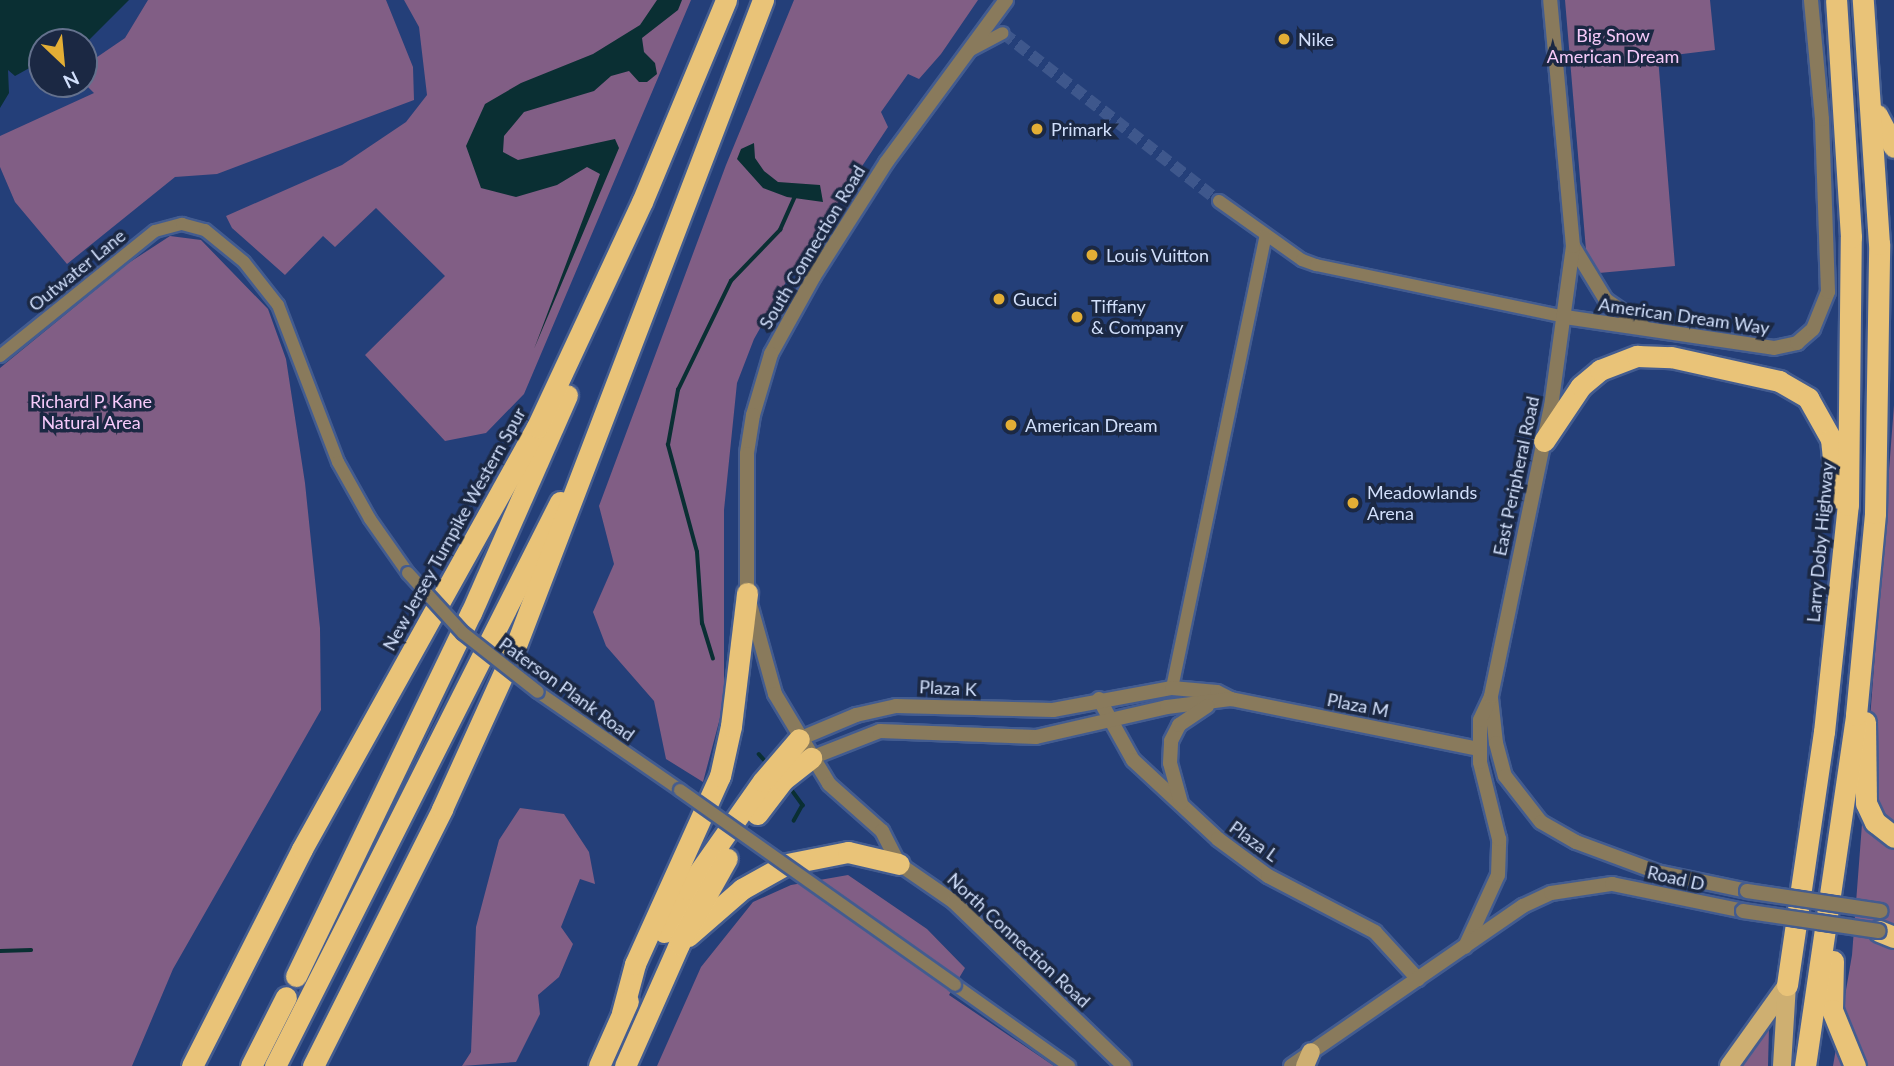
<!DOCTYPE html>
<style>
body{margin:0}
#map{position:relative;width:1894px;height:1066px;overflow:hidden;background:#243f79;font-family:Lato,sans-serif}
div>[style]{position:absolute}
.green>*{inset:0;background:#815e85}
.water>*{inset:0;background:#0a2f33}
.stream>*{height:3.5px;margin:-1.75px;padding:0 1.75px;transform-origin:1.75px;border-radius:1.75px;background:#0a2f33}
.minor-tunnel>*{height:12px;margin-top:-6px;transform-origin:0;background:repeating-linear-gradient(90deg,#3e578c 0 12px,transparent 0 18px)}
.roads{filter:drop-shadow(2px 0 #435c90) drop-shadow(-2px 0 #435c90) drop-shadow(0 2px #435c90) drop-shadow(0 -2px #435c90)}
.minor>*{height:12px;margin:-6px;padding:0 6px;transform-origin:6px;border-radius:6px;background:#897a5c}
.tertiary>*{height:14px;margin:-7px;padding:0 7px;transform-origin:7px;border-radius:7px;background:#897a5c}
.primary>*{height:18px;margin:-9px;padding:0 9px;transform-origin:9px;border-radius:9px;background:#ceaf71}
.motorway>*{height:21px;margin:-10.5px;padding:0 10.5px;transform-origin:10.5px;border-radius:10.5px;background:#e9c378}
.bridges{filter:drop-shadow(2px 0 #435c90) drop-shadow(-2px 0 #435c90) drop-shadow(0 2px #435c90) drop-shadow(0 -2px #435c90)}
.minor-bridge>*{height:12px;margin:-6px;padding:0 6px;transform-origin:6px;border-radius:6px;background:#897a5c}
.tertiary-bridge>*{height:14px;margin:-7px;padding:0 7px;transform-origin:7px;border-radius:7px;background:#897a5c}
.dots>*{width:19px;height:19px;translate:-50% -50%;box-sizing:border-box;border:4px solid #1b2843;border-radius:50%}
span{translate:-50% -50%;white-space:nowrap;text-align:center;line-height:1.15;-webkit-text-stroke:7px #1b2843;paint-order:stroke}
.park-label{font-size:18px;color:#f6cafa}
.poi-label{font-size:18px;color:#d1dffb}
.left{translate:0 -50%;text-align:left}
.street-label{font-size:18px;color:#d1dffb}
.north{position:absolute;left:28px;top:28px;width:70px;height:70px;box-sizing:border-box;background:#1b2843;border:2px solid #64718d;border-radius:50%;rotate:154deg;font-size:19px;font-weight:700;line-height:28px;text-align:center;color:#d1dffb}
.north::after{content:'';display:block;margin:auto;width:24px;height:32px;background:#e3ae35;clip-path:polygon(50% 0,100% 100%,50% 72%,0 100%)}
</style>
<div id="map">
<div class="green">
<div style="clip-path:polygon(148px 0,386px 0,413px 67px,414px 100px,217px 174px,175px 177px,67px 264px,15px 202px,0 167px,0 136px,94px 93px,84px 83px,84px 66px,125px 38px)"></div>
<div style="clip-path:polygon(404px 0,691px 0,524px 394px,486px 433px,445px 441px,365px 355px,445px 276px,376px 208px,335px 247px,323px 236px,285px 275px,232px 228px,226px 216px,342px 165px,406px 122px,427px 95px,419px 27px)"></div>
<div style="clip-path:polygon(794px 0,978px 0,941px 54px,919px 79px,908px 74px,881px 112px,888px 127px,790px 275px,754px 339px,737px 383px,724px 510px,724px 703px,703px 782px,666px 759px,654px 701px,606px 646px,593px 612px,614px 564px,599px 506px,726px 165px)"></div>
<div style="clip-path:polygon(1565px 0,1710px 0,1715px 50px,1658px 57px,1675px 266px,1588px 274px)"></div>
<div style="clip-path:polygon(170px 236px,201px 240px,268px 309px,286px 359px,305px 483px,320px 628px,321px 710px,173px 969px,132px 1066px,0 1066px,0 368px,127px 264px)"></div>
<div style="clip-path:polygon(1894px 405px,1894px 1066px,1833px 1066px,1852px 955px)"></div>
<div style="clip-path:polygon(520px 808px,564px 814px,589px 852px,595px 884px,580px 879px,561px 927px,573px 944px,559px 977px,538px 995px,540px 1014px,516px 1062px,462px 1066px,471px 1052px,476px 927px,499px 840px)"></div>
<div style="clip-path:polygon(848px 875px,927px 929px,965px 968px,949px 995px,1054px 1066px,657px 1066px,701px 967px,753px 902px,791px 885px)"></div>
<div style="clip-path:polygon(1769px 1028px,1768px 1066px,1741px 1066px)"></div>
</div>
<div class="water">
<div style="clip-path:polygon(0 0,129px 0,87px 42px,42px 42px,42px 61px,15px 76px,8px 70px,9px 93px,0 108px)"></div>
<div style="clip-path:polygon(657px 0,682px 0,678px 10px,642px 38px,644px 52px,655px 63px,657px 74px,647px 82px,639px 82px,629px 71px,611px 76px,594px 91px,524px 112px,504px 136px,503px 152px,518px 160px,615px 139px,619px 148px,534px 349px,600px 174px,587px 167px,557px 185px,516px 197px,481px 188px,466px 146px,485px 104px,521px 83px,593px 54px,640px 25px)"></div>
<div style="clip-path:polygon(754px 143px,755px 158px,764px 171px,778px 182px,820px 185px,823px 202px,787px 197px,763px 188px,737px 159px,741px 149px)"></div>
</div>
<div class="stream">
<div style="left:713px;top:659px;width:37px;rotate:-107deg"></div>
<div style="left:702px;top:624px;width:72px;rotate:-94deg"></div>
<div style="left:697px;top:552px;width:111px;rotate:-105.2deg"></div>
<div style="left:668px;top:445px;width:56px;rotate:-79.7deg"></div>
<div style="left:678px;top:390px;width:121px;rotate:-64.1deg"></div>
<div style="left:731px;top:281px;width:71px;rotate:-46.1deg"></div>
<div style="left:780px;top:230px;width:37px;rotate:-66deg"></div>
<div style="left:759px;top:754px;width:15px;rotate:48deg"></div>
<div style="left:789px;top:786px;width:24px;rotate:54deg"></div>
<div style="left:803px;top:805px;width:18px;rotate:119deg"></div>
<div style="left:0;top:951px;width:31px;rotate:-2deg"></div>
</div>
<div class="minor-tunnel">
<div style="left:1003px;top:33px;width:274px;rotate:37.9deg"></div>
</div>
<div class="roads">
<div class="minor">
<div style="left:969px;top:51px;width:38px;rotate:-28deg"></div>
<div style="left:1219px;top:201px;width:102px;rotate:35.4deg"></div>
<div style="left:1302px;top:260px;width:15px;rotate:20deg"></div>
<div style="left:1316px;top:265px;width:254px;rotate:11.8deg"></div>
<div style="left:0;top:356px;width:199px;rotate:-38.9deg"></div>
<div style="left:155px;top:231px;width:28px;rotate:-15deg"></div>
<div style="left:182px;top:224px;width:24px;rotate:15deg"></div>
<div style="left:205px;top:230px;width:50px;rotate:39.4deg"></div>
<div style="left:244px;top:262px;width:55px;rotate:51.7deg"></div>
<div style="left:278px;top:305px;width:168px;rotate:69.1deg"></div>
<div style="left:338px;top:462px;width:65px;rotate:60.7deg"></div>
<div style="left:370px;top:519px;width:66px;rotate:54.9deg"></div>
<div style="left:1172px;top:688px;width:462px;rotate:-78.3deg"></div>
<div style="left:538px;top:692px;width:173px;rotate:34.6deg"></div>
<div style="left:955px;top:985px;width:140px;rotate:35.4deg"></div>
</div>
<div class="tertiary">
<div style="left:1006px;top:0;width:202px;rotate:126.4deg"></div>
<div style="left:886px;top:163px;width:134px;rotate:122.5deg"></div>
<div style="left:814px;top:276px;width:89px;rotate:118.9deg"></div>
<div style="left:771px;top:354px;width:64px;rotate:106.4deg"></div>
<div style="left:753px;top:415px;width:39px;rotate:99deg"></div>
<div style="left:747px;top:454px;width:139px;rotate:90deg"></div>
<div style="left:747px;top:593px;width:105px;rotate:74.5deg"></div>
<div style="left:775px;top:694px;width:105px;rotate:59deg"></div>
<div style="left:829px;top:784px;width:71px;rotate:41.6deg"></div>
<div style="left:882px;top:831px;width:37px;rotate:63deg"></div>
<div style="left:899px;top:864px;width:67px;rotate:34.6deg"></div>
<div style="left:954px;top:902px;width:236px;rotate:44deg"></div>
<div style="left:1573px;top:246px;width:63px;rotate:58.6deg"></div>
<div style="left:1606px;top:300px;width:44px;rotate:34.8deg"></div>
<div style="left:1565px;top:317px;width:211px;rotate:8.4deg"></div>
<div style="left:1774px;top:348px;width:24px;rotate:-12deg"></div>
<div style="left:1797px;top:343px;width:21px;rotate:-41deg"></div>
<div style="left:1813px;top:329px;width:40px;rotate:-68deg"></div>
<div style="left:1828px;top:292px;width:173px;rotate:-92deg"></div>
<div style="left:1822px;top:119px;width:120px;rotate:-95.3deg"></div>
<div style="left:1491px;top:698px;width:45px;rotate:83.7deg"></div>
<div style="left:1496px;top:743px;width:34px;rotate:75deg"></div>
<div style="left:1505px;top:776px;width:58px;rotate:52deg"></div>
<div style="left:1541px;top:822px;width:40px;rotate:29.7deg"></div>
<div style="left:1576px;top:842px;width:86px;rotate:20.3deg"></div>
<div style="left:1657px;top:872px;width:92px;rotate:11.9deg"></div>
<div style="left:1099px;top:699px;width:70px;rotate:60.9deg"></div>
<div style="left:1133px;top:760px;width:116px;rotate:42.9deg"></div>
<div style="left:1218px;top:839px;width:62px;rotate:36.5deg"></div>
<div style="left:1268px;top:876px;width:121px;rotate:27.6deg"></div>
<div style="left:1375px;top:932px;width:64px;rotate:47.5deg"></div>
<div style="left:799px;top:739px;width:62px;rotate:-22.8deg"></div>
<div style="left:856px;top:715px;width:41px;rotate:-12.7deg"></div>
<div style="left:896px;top:706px;width:157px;rotate:1.5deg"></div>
<div style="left:1053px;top:710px;width:121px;rotate:-10.5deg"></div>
<div style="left:1172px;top:688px;width:45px;rotate:5.1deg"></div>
<div style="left:1217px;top:692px;width:16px;rotate:27deg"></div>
<div style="left:1231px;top:699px;width:252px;rotate:11.4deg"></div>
<div style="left:811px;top:758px;width:74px;rotate:-21.4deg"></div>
<div style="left:880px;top:731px;width:156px;rotate:2.2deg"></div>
<div style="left:1036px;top:737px;width:134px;rotate:-12.9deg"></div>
<div style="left:1167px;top:707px;width:64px;rotate:-7.1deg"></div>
<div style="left:1181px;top:803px;width:41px;rotate:-105.4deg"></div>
<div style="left:1170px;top:763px;width:22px;rotate:-87deg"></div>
<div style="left:1171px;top:741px;width:18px;rotate:-63deg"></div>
<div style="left:1179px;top:725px;width:34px;rotate:-34deg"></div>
<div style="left:1465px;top:947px;width:79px;rotate:-65.4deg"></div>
<div style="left:1498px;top:875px;width:36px;rotate:-88deg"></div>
<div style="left:1499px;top:839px;width:79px;rotate:-103.9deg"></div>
<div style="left:1480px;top:762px;width:42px;rotate:-90deg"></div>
<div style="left:1480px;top:720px;width:26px;rotate:-65deg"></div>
<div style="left:1491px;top:696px;width:295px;rotate:-78.3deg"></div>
<div style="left:1551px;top:407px;width:162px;rotate:-82.2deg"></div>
<div style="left:1573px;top:246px;width:247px;rotate:-95.3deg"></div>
<div style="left:1291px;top:1066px;width:282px;rotate:-34.6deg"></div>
<div style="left:1523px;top:906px;width:31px;rotate:-25deg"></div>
<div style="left:1551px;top:893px;width:62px;rotate:-8.4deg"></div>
<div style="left:1612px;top:884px;width:134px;rotate:11.6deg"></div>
</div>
<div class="primary">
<div style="left:1305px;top:1066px;width:15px;rotate:-67deg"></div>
<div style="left:1729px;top:1066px;width:100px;rotate:-54.4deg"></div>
<div style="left:1782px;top:1066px;width:81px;rotate:-86.5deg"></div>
</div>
<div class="motorway">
<div style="left:1877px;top:115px;width:36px;rotate:62deg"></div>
<div style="left:1544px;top:441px;width:66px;rotate:-56.1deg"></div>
<div style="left:1581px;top:386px;width:25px;rotate:-40deg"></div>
<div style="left:1600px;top:370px;width:40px;rotate:-21deg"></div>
<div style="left:1637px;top:356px;width:34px;rotate:2deg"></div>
<div style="left:1671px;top:357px;width:111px;rotate:12.5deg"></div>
<div style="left:1779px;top:381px;width:34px;rotate:30deg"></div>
<div style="left:1808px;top:398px;width:47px;rotate:60.7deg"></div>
<div style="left:1831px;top:439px;width:59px;rotate:84.2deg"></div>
<div style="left:1865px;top:722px;width:81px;rotate:89.3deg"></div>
<div style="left:1866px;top:803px;width:21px;rotate:65deg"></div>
<div style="left:1875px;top:822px;width:24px;rotate:38deg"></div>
<div style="left:757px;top:814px;width:43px;rotate:-52.6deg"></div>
<div style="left:783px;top:780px;width:36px;rotate:-38deg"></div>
<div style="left:1879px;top:931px;width:16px;rotate:22deg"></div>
<div style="left:664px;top:932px;width:49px;rotate:-61.9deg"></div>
<div style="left:687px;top:889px;width:132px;rotate:-54.9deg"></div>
<div style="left:763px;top:781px;width:55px;rotate:-49.4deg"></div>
<div style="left:688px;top:936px;width:72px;rotate:-41deg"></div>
<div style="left:742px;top:889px;width:51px;rotate:-29.1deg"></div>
<div style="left:787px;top:864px;width:62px;rotate:-11.1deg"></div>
<div style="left:848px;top:852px;width:52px;rotate:13.2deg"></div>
<div style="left:1833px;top:961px;width:49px;rotate:91.2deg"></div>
<div style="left:1832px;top:1010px;width:61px;rotate:67.7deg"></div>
<div style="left:296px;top:976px;width:403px;rotate:-64.3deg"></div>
<div style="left:471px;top:613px;width:238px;rotate:-66.2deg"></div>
<div style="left:1787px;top:985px;width:256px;rotate:-81.7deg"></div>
<div style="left:1824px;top:732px;width:228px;rotate:-84deg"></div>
<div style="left:1848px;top:505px;width:268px;rotate:-89.4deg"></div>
<div style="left:1851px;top:237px;width:237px;rotate:-93.6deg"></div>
<div style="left:622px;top:1013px;width:51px;rotate:-75.1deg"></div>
<div style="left:635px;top:964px;width:206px;rotate:-65.7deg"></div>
<div style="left:720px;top:776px;width:51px;rotate:-77.6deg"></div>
<div style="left:731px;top:726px;width:134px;rotate:-83.1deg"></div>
<div style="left:192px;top:1066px;width:243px;rotate:-63.1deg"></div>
<div style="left:302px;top:849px;width:483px;rotate:-60.9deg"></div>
<div style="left:537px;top:427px;width:248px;rotate:-65deg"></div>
<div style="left:642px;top:202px;width:219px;rotate:-67.4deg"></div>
<div style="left:251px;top:1066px;width:77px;rotate:-63.1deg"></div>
<div style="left:275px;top:1066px;width:632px;rotate:-63.19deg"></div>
<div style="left:313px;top:1066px;width:288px;rotate:-63.3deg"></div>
<div style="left:442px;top:809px;width:177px;rotate:-65.6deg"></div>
<div style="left:515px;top:648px;width:694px;rotate:-69.06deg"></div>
<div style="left:599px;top:1066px;width:71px;rotate:-66deg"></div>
<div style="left:625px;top:1066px;width:133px;rotate:-66.1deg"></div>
<div style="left:679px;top:944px;width:98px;rotate:-60.8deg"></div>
<div style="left:1805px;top:1066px;width:355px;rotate:-81.7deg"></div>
<div style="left:1856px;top:715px;width:203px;rotate:-84.6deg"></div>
<div style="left:1875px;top:513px;width:269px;rotate:-89.1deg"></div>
<div style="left:1879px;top:244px;width:245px;rotate:-93.8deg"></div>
</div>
</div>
<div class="bridges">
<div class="minor-bridge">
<div style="left:408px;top:573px;width:81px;rotate:47.5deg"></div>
<div style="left:463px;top:633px;width:95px;rotate:38.2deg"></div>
<div style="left:680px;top:790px;width:337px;rotate:35.3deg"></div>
</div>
<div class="tertiary-bridge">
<div style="left:1747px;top:891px;width:135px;rotate:8.5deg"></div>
<div style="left:1743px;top:911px;width:137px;rotate:8.4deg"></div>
</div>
</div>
<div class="dots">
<div style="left:1284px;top:39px;background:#e3ae35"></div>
<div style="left:1037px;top:129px;background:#e3ae35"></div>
<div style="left:1092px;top:255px;background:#e3ae35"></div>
<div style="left:999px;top:299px;background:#e3ae35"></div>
<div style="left:1077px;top:317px;background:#e3ae35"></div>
<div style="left:1011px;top:425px;background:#e3ae35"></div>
<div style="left:1353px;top:503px;background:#e3ae35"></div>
</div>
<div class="park-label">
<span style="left:1613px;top:46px">Big Snow<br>American Dream</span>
<span style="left:91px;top:412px">Richard P. Kane<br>Natural Area</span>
</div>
<div class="poi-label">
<span class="left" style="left:1298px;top:39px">Nike</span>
<span class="left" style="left:1051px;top:129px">Primark</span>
<span class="left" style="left:1106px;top:255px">Louis Vuitton</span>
<span class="left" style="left:1013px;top:299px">Gucci</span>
<span class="left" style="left:1091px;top:317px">Tiffany<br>&amp; Company</span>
<span class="left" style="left:1025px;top:425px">American Dream</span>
<span class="left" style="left:1367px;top:503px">Meadowlands<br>Arena</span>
</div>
<div class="street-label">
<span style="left:812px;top:247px;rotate:-59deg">South Connection Road</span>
<span style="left:77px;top:270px;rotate:-39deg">Outwater Lane</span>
<span style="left:1684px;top:316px;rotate:8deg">American Dream Way</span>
<span style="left:1516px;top:476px;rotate:-78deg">East Peripheral Road</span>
<span style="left:454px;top:529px;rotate:-61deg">New Jersey Turnpike Western Spur</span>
<span style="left:1820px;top:542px;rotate:-85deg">Larry Doby Highway</span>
<span style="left:948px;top:688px;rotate:3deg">Plaza K</span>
<span style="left:567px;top:689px;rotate:36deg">Paterson Plank Road</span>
<span style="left:1358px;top:705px;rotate:11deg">Plaza M</span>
<span style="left:1254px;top:841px;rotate:36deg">Plaza L</span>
<span style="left:1676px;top:878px;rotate:13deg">Road D</span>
<span style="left:1019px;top:940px;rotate:43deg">North Connection Road</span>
</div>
<div class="north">N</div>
</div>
